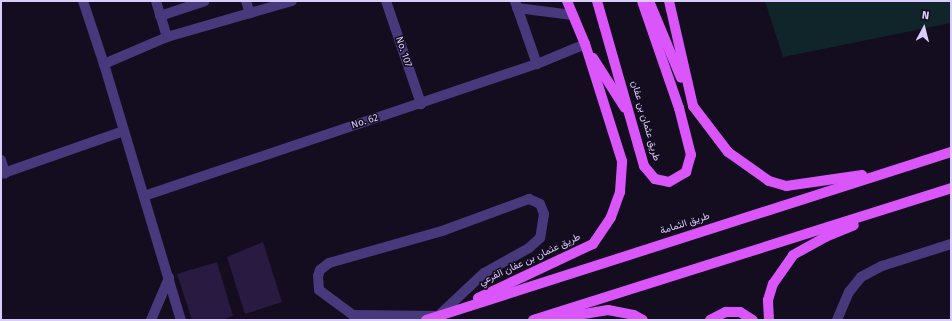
<!DOCTYPE html>
<meta charset="utf-8">
<style>
body{margin:0}
#map{position:relative;width:952px;height:321px;overflow:hidden;background:#130d1f;font-family:"Fira Sans",Vazirmatn,sans-serif}
div>[style]{position:absolute}
.green>*{inset:0;background:#102529}
.building>*{inset:0;background:#281a40}
.minor>*{height:10px;margin:-5px;padding:0 5px;transform-origin:5px;border-radius:5px;background:#48397d}
.major>*{height:10px;margin:-5px;padding:0 5px;transform-origin:5px;border-radius:5px;background:#da56fb}
span{translate:-50% -50%;white-space:nowrap;text-align:center;line-height:1.15;-webkit-text-stroke:3px #130d1f;paint-order:stroke}
.street-label{font-size:10px;color:#dbccfe}
.frame{position:absolute;inset:0;border:2px solid #dbccfe;pointer-events:none}
.north{position:absolute;left:904px;top:8px;width:40px;height:40px;-webkit-text-stroke:3px #130d1f;paint-order:stroke;rotate:7deg;font-size:11px;font-weight:700;line-height:16px;text-align:center;color:#dbccfe}
.north::after{content:'';display:block;margin:auto;width:14px;height:18px;background:#dbccfe;clip-path:polygon(50% 0,100% 100%,50% 72%,0 100%)}
</style>
<div id="map">
<div class="green">
<div style="clip-path:polygon(765px 1px,951px 1px,951px 23px,783px 57px)"></div>
</div>
<div class="building">
<div style="clip-path:polygon(263px 242px,282px 302px,245px 314px,227px 257px)"></div>
<div style="clip-path:polygon(217px 262px,233px 316px,222px 320px,192px 320px,177px 274px)"></div>
</div>
<div class="minor">
<div style="left:83px;top:1px;width:66px;rotate:71.6deg"></div>
<div style="left:156px;top:1px;width:38px;rotate:73deg"></div>
<div style="left:167px;top:37px;width:69px;rotate:156.8deg"></div>
<div style="left:104px;top:64px;width:267px;rotate:73.3deg"></div>
<div style="left:246px;top:1px;width:13px;rotate:72deg"></div>
<div style="left:386px;top:1px;width:109px;rotate:71.2deg"></div>
<div style="left:515px;top:1px;width:67px;rotate:70.8deg"></div>
<div style="left:517px;top:8px;width:56px;rotate:7.1deg"></div>
<div style="left:160px;top:16px;width:47px;rotate:-18.4deg"></div>
<div style="left:167px;top:37px;width:130px;rotate:-16.1deg"></div>
<div style="left:1px;top:160px;width:14px;rotate:73deg"></div>
<div style="left:1px;top:174px;width:130px;rotate:-19.3deg"></div>
<div style="left:144px;top:196px;width:415px;rotate:-18.6deg"></div>
<div style="left:537px;top:64px;width:52px;rotate:-22.6deg"></div>
<div style="left:529px;top:199px;width:12px;rotate:24deg"></div>
<div style="left:540px;top:204px;width:11px;rotate:68deg"></div>
<div style="left:544px;top:214px;width:24px;rotate:99deg"></div>
<div style="left:540px;top:238px;width:15px;rotate:138deg"></div>
<div style="left:529px;top:248px;width:51px;rotate:150.9deg"></div>
<div style="left:484px;top:273px;width:63px;rotate:136.9deg"></div>
<div style="left:438px;top:316px;width:85px;rotate:-179.3deg"></div>
<div style="left:353px;top:315px;width:42px;rotate:-143.7deg"></div>
<div style="left:319px;top:290px;width:14px;rotate:-94deg"></div>
<div style="left:318px;top:276px;width:6px;rotate:-72deg"></div>
<div style="left:320px;top:270px;width:11px;rotate:-38deg"></div>
<div style="left:329px;top:263px;width:117px;rotate:-15.8deg"></div>
<div style="left:442px;top:231px;width:93px;rotate:-20.2deg"></div>
<div style="left:151px;top:320px;width:46px;rotate:-66.8deg"></div>
<div style="left:837px;top:320px;width:30px;rotate:-67deg"></div>
<div style="left:849px;top:292px;width:19px;rotate:-51deg"></div>
<div style="left:861px;top:277px;width:24px;rotate:-28deg"></div>
<div style="left:882px;top:266px;width:72px;rotate:-17.7deg"></div>
</div>
<div class="major">
<div style="left:597px;top:1px;width:172px;rotate:74.1deg"></div>
<div style="left:644px;top:166px;width:17px;rotate:50deg"></div>
<div style="left:655px;top:179px;width:14px;rotate:12deg"></div>
<div style="left:669px;top:182px;width:20px;rotate:-30deg"></div>
<div style="left:686px;top:172px;width:18px;rotate:-74deg"></div>
<div style="left:691px;top:155px;width:49px;rotate:-104.3deg"></div>
<div style="left:679px;top:108px;width:113px;rotate:-109.1deg"></div>
<div style="left:649px;top:1px;width:83px;rotate:67.4deg"></div>
<div style="left:669px;top:1px;width:108px;rotate:77.1deg"></div>
<div style="left:693px;top:106px;width:58px;rotate:52.7deg"></div>
<div style="left:728px;top:152px;width:50px;rotate:35.3deg"></div>
<div style="left:769px;top:181px;width:18px;rotate:16deg"></div>
<div style="left:786px;top:186px;width:77px;rotate:-8.2deg"></div>
<div style="left:593px;top:58px;width:59px;rotate:57.4deg"></div>
<div style="left:478px;top:298px;width:127px;rotate:-25.2deg"></div>
<div style="left:593px;top:244px;width:32px;rotate:-56deg"></div>
<div style="left:611px;top:217px;width:27px;rotate:-70deg"></div>
<div style="left:620px;top:192px;width:31px;rotate:-86deg"></div>
<div style="left:622px;top:161px;width:123px;rotate:-107.5deg"></div>
<div style="left:585px;top:44px;width:47px;rotate:-112.7deg"></div>
<div style="left:553px;top:319px;width:56px;rotate:-9.3deg"></div>
<div style="left:608px;top:310px;width:26px;rotate:11deg"></div>
<div style="left:634px;top:315px;width:10px;rotate:29deg"></div>
<div style="left:426px;top:320px;width:551px;rotate:-17.74deg"></div>
<div style="left:533px;top:320px;width:438px;rotate:-17.5deg"></div>
<div style="left:710px;top:320px;width:18px;rotate:-27deg"></div>
<div style="left:726px;top:312px;width:14px"></div>
<div style="left:740px;top:312px;width:15px;rotate:32deg"></div>
<div style="left:769px;top:320px;width:20px;rotate:-93deg"></div>
<div style="left:768px;top:300px;width:17px;rotate:-73deg"></div>
<div style="left:773px;top:284px;width:35px;rotate:-55deg"></div>
<div style="left:793px;top:255px;width:37px;rotate:-29deg"></div>
<div style="left:825px;top:237px;width:31px;rotate:-22deg"></div>
</div>
<div class="street-label">
<span style="left:403px;top:52px;rotate:71deg">No. 107</span>
<span style="left:645px;top:121px;rotate:74deg">طريق عثمان بن عفان</span>
<span style="left:365px;top:122px;rotate:-18deg">No. 62</span>
<span style="left:685px;top:224px;rotate:-18deg">طريق الثمامة</span>
<span style="left:530px;top:260px;rotate:-25deg">طريق عثمان بن عفان الفرعي</span>
</div>
<div class="frame"></div>
<div class="north">N</div>
</div>
